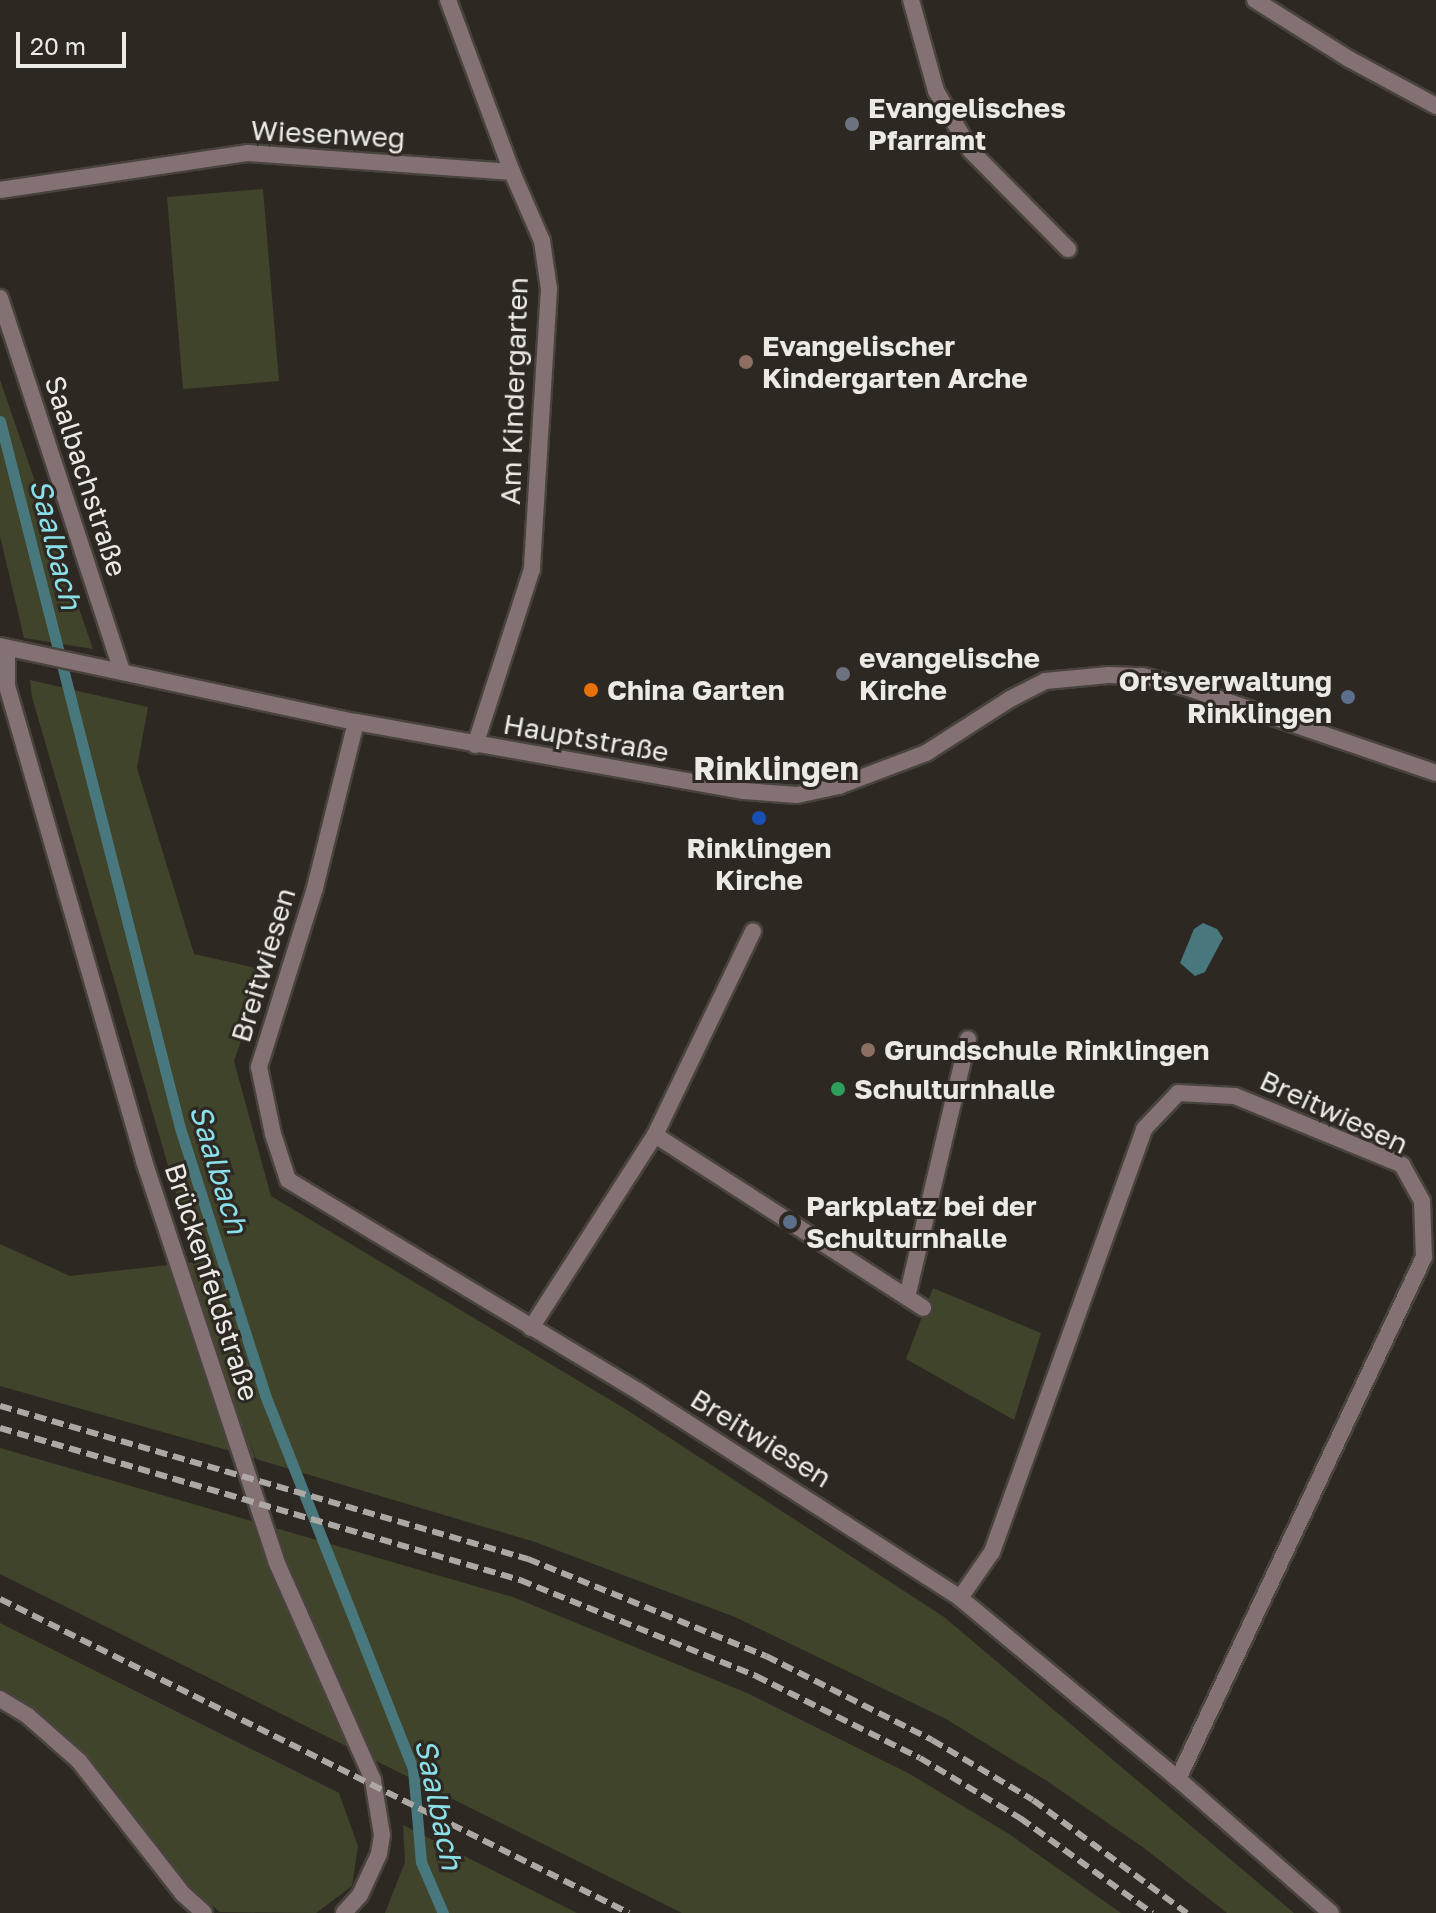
<!DOCTYPE html>
<meta charset="utf-8">
<style>
body{margin:0}
#map{position:relative;width:1436px;height:1913px;overflow:hidden;background:#2e2822;font-family:"Golos Text",sans-serif}
div>[style]{position:absolute}
.green>*{inset:0;background:#40442b}
.water>*{inset:0;background:#48787e}
.stream>*{height:11px;margin:-5.5px;padding:0 5.5px;transform-origin:5.5px;border-radius:5.5px;background:#48787e}
.roads{filter:drop-shadow(2px 0 #49433d) drop-shadow(-2px 0 #49433d) drop-shadow(0 2px #49433d) drop-shadow(0 -2px #49433d)}
.minor>*{height:16px;margin:-8px;padding:0 8px;transform-origin:8px;border-radius:8px;background:#847174}
.rail>*{height:6px;margin-top:-3px;transform-origin:0;background:repeating-linear-gradient(90deg,#ada8a3 0 12px,transparent 0 18px)}
.dots>*{width:22px;height:22px;translate:-50% -50%;box-sizing:border-box;border:4px solid #2e2822;border-radius:50%}
span{translate:-50% -50%;white-space:nowrap;text-align:center;line-height:1.15;-webkit-text-stroke:6px #2e2822;paint-order:stroke}
.poi-label{font-size:28px;color:#ede9e5;font-weight:700}
.left{translate:0 -50%;text-align:left}
.right{translate:-100% -50%;text-align:right}
.street-label{font-size:28px;color:#ede9e5}
.water-label{font-size:30px;color:#8adfe9;font-style:italic}
.quarter-label{font-size:32px;color:#ede9e5;font-weight:700}
.scale{position:absolute;left:16px;top:32px;width:110px;height:36px;box-sizing:border-box;border:4px solid #ede9e5;border-top:0;padding-left:10px;font-size:24px;line-height:28px;white-space:nowrap;color:#ede9e5;-webkit-text-stroke:6px #2e2822;paint-order:stroke}
</style>
<div id="map">
<div class="green">
<div style="clip-path:polygon(263px 189px,279px 381px,183px 389px,167px 197px)"></div>
<div style="clip-path:polygon(0 380px,93px 649px,24px 638px,0 536px)"></div>
<div style="clip-path:polygon(30px 680px,148px 707px,137px 768px,194px 954px,265px 970px,234px 1061px,271px 1196px,627px 1410px,944px 1617px,1294px 1913px,1227px 1913px,1144px 1848px,1047px 1781px,946px 1719px,735px 1617px,535px 1542px,256px 1459px,249px 1437px,255px 1458px,0 1386px,0 1244px,70px 1276px,196px 1262px,32px 697px)"></div>
<div style="clip-path:polygon(933px 1288px,1041px 1333px,1014px 1420px,906px 1359px)"></div>
<div style="clip-path:polygon(0 1448px,513px 1597px,747px 1693px,910px 1774px,1009px 1834px,1121px 1913px,682px 1913px,0 1574px)"></div>
<div style="clip-path:polygon(0 1623px,339px 1793px,358px 1846px,352px 1886px,316px 1913px,220px 1912px,191px 1889px,159px 1846px,35px 1711px,0 1692px)"></div>
<div style="clip-path:polygon(403px 1825px,577px 1913px,385px 1913px,405px 1862px)"></div>
</div>
<div class="water">
<div style="clip-path:polygon(1203px 923px,1217px 929px,1223px 938px,1205px 972px,1195px 976px,1180px 963px,1194px 929px)"></div>
</div>
<div class="stream">
<div style="left:0;top:421px;width:730px;rotate:75.72deg"></div>
<div style="left:180px;top:1128px;width:280px;rotate:72.3deg"></div>
<div style="left:265px;top:1395px;width:402px;rotate:68.4deg"></div>
<div style="left:413px;top:1769px;width:93px;rotate:85.1deg"></div>
<div style="left:421px;top:1862px;width:56px;rotate:66.7deg"></div>
</div>
<div class="roads">
<div class="minor">
<div style="left:448px;top:0;width:184px;rotate:69.6deg"></div>
<div style="left:512px;top:172px;width:75px;rotate:66.5deg"></div>
<div style="left:542px;top:241px;width:49px;rotate:81.7deg"></div>
<div style="left:549px;top:289px;width:281px;rotate:93.5deg"></div>
<div style="left:532px;top:569px;width:185px;rotate:107.9deg"></div>
<div style="left:911px;top:0;width:94px;rotate:74.6deg"></div>
<div style="left:936px;top:91px;width:69px;rotate:59.7deg"></div>
<div style="left:971px;top:151px;width:138px;rotate:45.3deg"></div>
<div style="left:1255px;top:0;width:111px;rotate:32.1deg"></div>
<div style="left:1349px;top:59px;width:99px;rotate:28.4deg"></div>
<div style="left:0;top:190px;width:251px;rotate:-8.5deg"></div>
<div style="left:248px;top:153px;width:265px;rotate:4.1deg"></div>
<div style="left:0;top:298px;width:392px;rotate:71.9deg"></div>
<div style="left:0;top:646px;width:364px;rotate:12.1deg"></div>
<div style="left:356px;top:722px;width:394px;rotate:10.1deg"></div>
<div style="left:744px;top:791px;width:53px;rotate:4.3deg"></div>
<div style="left:797px;top:795px;width:43px;rotate:-12.1deg"></div>
<div style="left:839px;top:786px;width:93px;rotate:-20.8deg"></div>
<div style="left:926px;top:753px;width:100px;rotate:-32.7deg"></div>
<div style="left:1010px;top:699px;width:39px;rotate:-27deg"></div>
<div style="left:1045px;top:681px;width:64px;rotate:-5.4deg"></div>
<div style="left:1109px;top:675px;width:34px;rotate:2deg"></div>
<div style="left:1143px;top:676px;width:43px;rotate:14.7deg"></div>
<div style="left:1185px;top:687px;width:265px;rotate:18.9deg"></div>
<div style="left:7px;top:648px;width:38px;rotate:90deg"></div>
<div style="left:7px;top:686px;width:494px;rotate:73.9deg"></div>
<div style="left:144px;top:1161px;width:421px;rotate:71.7deg"></div>
<div style="left:276px;top:1561px;width:240px;rotate:66.1deg"></div>
<div style="left:373px;top:1780px;width:56px;rotate:80.7deg"></div>
<div style="left:382px;top:1835px;width:19px;rotate:99deg"></div>
<div style="left:379px;top:1854px;width:45px;rotate:114.9deg"></div>
<div style="left:360px;top:1895px;width:24px;rotate:132deg"></div>
<div style="left:356px;top:722px;width:171px;rotate:103.9deg"></div>
<div style="left:315px;top:888px;width:188px;rotate:107.4deg"></div>
<div style="left:259px;top:1067px;width:68px;rotate:78.2deg"></div>
<div style="left:273px;top:1134px;width:48px;rotate:71.9deg"></div>
<div style="left:288px;top:1180px;width:409px;rotate:31.1deg"></div>
<div style="left:638px;top:1391px;width:383px;rotate:32.7deg"></div>
<div style="left:960px;top:1598px;width:283px;rotate:39.7deg"></div>
<div style="left:1178px;top:1779px;width:203px;rotate:41.2deg"></div>
<div style="left:655px;top:1135px;width:226px;rotate:-64.3deg"></div>
<div style="left:907px;top:1297px;width:265px;rotate:-76.7deg"></div>
<div style="left:531px;top:1328px;width:229px;rotate:-57.3deg"></div>
<div style="left:655px;top:1135px;width:319px;rotate:32.8deg"></div>
<div style="left:960px;top:1598px;width:56px;rotate:-55.2deg"></div>
<div style="left:992px;top:1552px;width:449px;rotate:-70.2deg"></div>
<div style="left:1144px;top:1129px;width:50px;rotate:-46.6deg"></div>
<div style="left:1178px;top:1093px;width:57px;rotate:3deg"></div>
<div style="left:1235px;top:1096px;width:181px;rotate:22.4deg"></div>
<div style="left:1402px;top:1165px;width:41px;rotate:60.9deg"></div>
<div style="left:1422px;top:1201px;width:56px;rotate:88deg"></div>
<div style="left:1424px;top:1257px;width:577px;rotate:115.23deg"></div>
<div style="left:0;top:1699px;width:33px;rotate:31deg"></div>
<div style="left:28px;top:1716px;width:68px;rotate:41.4deg"></div>
<div style="left:79px;top:1761px;width:169px;rotate:52deg"></div>
<div style="left:183px;top:1894px;width:28px;rotate:42deg"></div>
</div>
</div>
<div class="rail">
<div style="left:0;top:1406px;width:550px;rotate:16.16deg"></div>
<div style="left:528px;top:1559px;width:257px;rotate:22.2deg"></div>
<div style="left:766px;top:1656px;width:186px;rotate:26.8deg"></div>
<div style="left:932px;top:1740px;width:117px;rotate:30.7deg"></div>
<div style="left:1033px;top:1800px;width:191px;rotate:36.3deg"></div>
<div style="left:0;top:1428px;width:542px;rotate:16.29deg"></div>
<div style="left:520px;top:1580px;width:255px;rotate:22.1deg"></div>
<div style="left:756px;top:1676px;width:183px;rotate:26.6deg"></div>
<div style="left:920px;top:1758px;width:117px;rotate:31deg"></div>
<div style="left:1020px;top:1818px;width:163px;rotate:35.7deg"></div>
<div style="left:0;top:1599px;width:703px;rotate:26.53deg"></div>
</div>
<div class="dots">
<div style="left:852px;top:124px;background:#6b7280"></div>
<div style="left:746px;top:362px;background:#8d6e63"></div>
<div style="left:843px;top:674px;background:#6b7280"></div>
<div style="left:591px;top:690px;background:#e8710a"></div>
<div style="left:1348px;top:697px;background:#5c6f8a"></div>
<div style="left:759px;top:818px;background:#1a4fb4"></div>
<div style="left:868px;top:1050px;background:#8d6e63"></div>
<div style="left:838px;top:1089px;background:#2e9e5b"></div>
<div style="left:790px;top:1222px;background:#5c6f8a"></div>
</div>
<div class="poi-label">
<span class="left" style="left:868px;top:124px">Evangelisches<br>Pfarramt</span>
<span class="left" style="left:762px;top:362px">Evangelischer<br>Kindergarten Arche</span>
<span class="left" style="left:859px;top:674px">evangelische<br>Kirche</span>
<span class="right" style="left:1332px;top:697px">Ortsverwaltung<br>Rinklingen</span>
<span class="left" style="left:607px;top:690px">China Garten</span>
<span style="left:759px;top:864px">Rinklingen<br>Kirche</span>
<span class="left" style="left:884px;top:1050px">Grundschule Rinklingen</span>
<span class="left" style="left:854px;top:1089px">Schulturnhalle</span>
<span class="left" style="left:806px;top:1222px">Parkplatz bei der<br>Schulturnhalle</span>
</div>
<div class="street-label">
<span style="left:328px;top:134px;rotate:3deg">Wiesenweg</span>
<span style="left:514px;top:391px;rotate:-88deg">Am Kindergarten</span>
<span style="left:86px;top:476px;rotate:72deg">Saalbachstraße</span>
<span style="left:586px;top:738px;rotate:10deg">Hauptstraße</span>
<span style="left:263px;top:965px;rotate:-73deg">Breitwiesen</span>
<span style="left:1334px;top:1112px;rotate:25deg">Breitwiesen</span>
<span style="left:212px;top:1282px;rotate:72deg">Brückenfeldstraße</span>
<span style="left:761px;top:1438px;rotate:32deg">Breitwiesen</span>
</div>
<div class="water-label">
<span style="left:56px;top:544px;rotate:76deg">Saalbach</span>
<span style="left:219px;top:1169px;rotate:73deg">Saalbach</span>
<span style="left:439px;top:1804px;rotate:78deg">Saalbach</span>
</div>
<div class="quarter-label">
<span style="left:776px;top:768px">Rinklingen</span>
</div>
<div class="scale">20 m</div>
</div>
